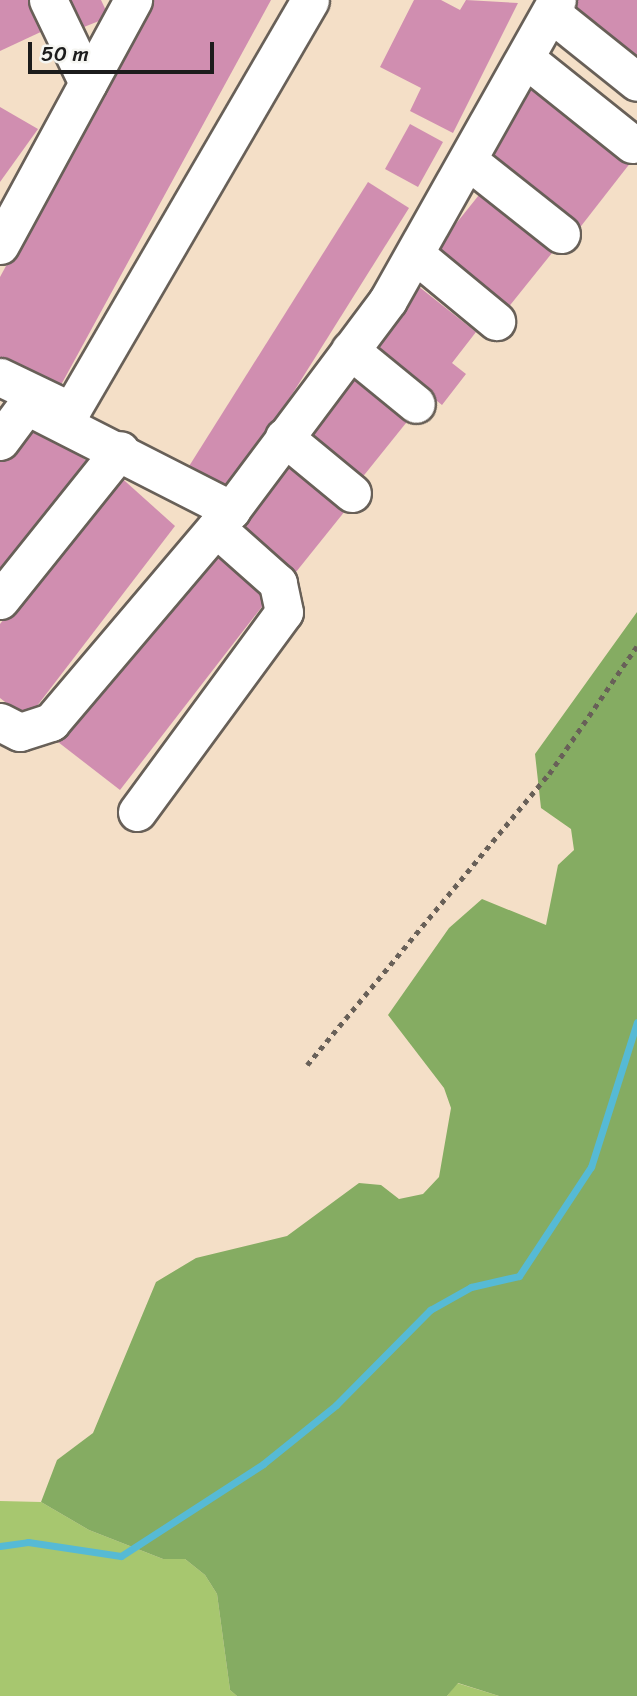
<!DOCTYPE html>
<style>
body{margin:0}
#map{position:relative;width:637px;height:1696px;overflow:hidden;background:#f4dfc7;font-family:Sriracha,sans-serif}
div>[style]{position:absolute}
.green>*{inset:0;background:#a7c76f}
.forest>*{inset:0;background:#85ac62}
.stream>*{height:7px;margin:-3.5px;padding:0 3.5px;transform-origin:3.5px;border-radius:3.5px;background:#56bad5}
.building>*{inset:0;background:#d08eb0}
.path>*{height:4.5px;margin-top:-2.25px;transform-origin:0;background:repeating-linear-gradient(90deg,#686058 0 5px,transparent 0 10px)}
.roads{filter:drop-shadow(2px 0 #686058) drop-shadow(-2px 0 #686058) drop-shadow(0 2px #686058) drop-shadow(0 -2px #686058)}
.minor>*{height:37px;margin:-18.5px;padding:0 18.5px;transform-origin:18.5px;border-radius:18.5px;background:#fff}
span{translate:-50% -50%;white-space:nowrap;text-align:center;line-height:1.15;-webkit-text-stroke:7px #f6f6f2;paint-order:stroke}
.scale{position:absolute;left:28px;top:42px;width:186px;height:32px;box-sizing:border-box;border:4px solid #1c1c1c;border-top:0;padding-left:9px;font-size:21px;line-height:24px;white-space:nowrap;color:#1c1c1c;-webkit-text-stroke:5px #f6f6f2;paint-order:stroke}
</style>
<div id="map">
<div class="green">
<div style="clip-path:polygon(0 1501px,41px 1502px,89px 1530px,163px 1559px,185px 1559px,205px 1575px,217px 1594px,230px 1690px,237px 1696px,0 1696px)"></div>
<div style="clip-path:polygon(457px 1683px,499px 1696px,447px 1696px)"></div>
</div>
<div class="forest">
<div style="clip-path:polygon(637px 612px,637px 1696px,499px 1696px,458px 1683px,447px 1696px,237px 1696px,230px 1690px,217px 1594px,205px 1575px,185px 1559px,163px 1559px,89px 1530px,41px 1502px,57px 1460px,93px 1433px,156px 1282px,196px 1258px,287px 1236px,359px 1183px,381px 1185px,399px 1199px,423px 1194px,439px 1177px,451px 1108px,444px 1088px,388px 1015px,449px 928px,482px 899px,546px 925px,558px 865px,574px 850px,571px 829px,541px 808px,535px 754px)"></div>
</div>
<div class="stream">
<div style="left:0;top:1546px;width:28px;rotate:-8deg"></div>
<div style="left:28px;top:1542px;width:94px;rotate:8.6deg"></div>
<div style="left:121px;top:1556px;width:169px;rotate:-32.9deg"></div>
<div style="left:263px;top:1464px;width:94px;rotate:-38.9deg"></div>
<div style="left:336px;top:1405px;width:134px;rotate:-45.3deg"></div>
<div style="left:430px;top:1310px;width:47px;rotate:-29.3deg"></div>
<div style="left:471px;top:1287px;width:49px;rotate:-12.9deg"></div>
<div style="left:519px;top:1276px;width:131px;rotate:-56.6deg"></div>
<div style="left:591px;top:1167px;width:152px;rotate:-72.4deg"></div>
</div>
<div class="building">
<div style="clip-path:polygon(0 0,32px 0,45px 30px,0 51px)"></div>
<div style="clip-path:polygon(56px 0,101px 0,109px 17px,69px 33px)"></div>
<div style="clip-path:polygon(151px 0,271px 0,55px 396px,0 367px,0 277px)"></div>
<div style="clip-path:polygon(414px 0,441px 0,460px 10px,466px 0,518px 3px,453px 133px,410px 111px,421px 88px,380px 67px)"></div>
<div style="clip-path:polygon(578px 0,637px 0,637px 62px,570px 10px)"></div>
<div style="clip-path:polygon(533px 87px,631px 162px,578px 230px,484px 158px)"></div>
<div style="clip-path:polygon(0 107px,38px 129px,0 182px)"></div>
<div style="clip-path:polygon(410px 124px,443px 142px,418px 187px,385px 169px)"></div>
<div style="clip-path:polygon(368px 182px,409px 208px,227px 498px,186px 471px)"></div>
<div style="clip-path:polygon(483px 190px,556px 248px,507px 309px,434px 251px)"></div>
<div style="clip-path:polygon(418px 286px,476px 332px,452px 363px,466px 374px,442px 405px,370px 347px)"></div>
<div style="clip-path:polygon(352px 372px,410px 418px,361px 479px,304px 433px)"></div>
<div style="clip-path:polygon(30px 423px,96px 467px,0 589px,0 462px)"></div>
<div style="clip-path:polygon(287px 465px,345px 511px,296px 572px,238px 526px)"></div>
<div style="clip-path:polygon(116px 473px,175px 526px,27px 719px,0 698px,0 624px)"></div>
<div style="clip-path:polygon(209px 546px,271px 595px,120px 790px,58px 742px)"></div>
</div>
<div class="path">
<div style="left:307px;top:1065px;width:378px;rotate:-50.3deg"></div>
<div style="left:549px;top:774px;width:155px;rotate:-55.5deg"></div>
</div>
<div class="roads">
<div class="minor">
<div style="left:48px;top:0;width:92px;rotate:64.3deg"></div>
<div style="left:551px;top:13px;width:110px;rotate:38.7deg"></div>
<div style="left:526px;top:59px;width:136px;rotate:38.7deg"></div>
<div style="left:470px;top:162px;width:116px;rotate:38.4deg"></div>
<div style="left:0;top:245px;width:279px;rotate:-61.5deg"></div>
<div style="left:416px;top:255px;width:104px;rotate:39.5deg"></div>
<div style="left:350px;top:350px;width:85px;rotate:39.3deg"></div>
<div style="left:0;top:377px;width:79px;rotate:25.6deg"></div>
<div style="left:71px;top:411px;width:475px;rotate:-59.8deg"></div>
<div style="left:39px;top:412px;width:216px;rotate:27deg"></div>
<div style="left:284px;top:437px;width:88px;rotate:39.5deg"></div>
<div style="left:0;top:441px;width:44px;rotate:-53.4deg"></div>
<div style="left:0;top:600px;width:192px;rotate:-51.3deg"></div>
<div style="left:0;top:722px;width:22px;rotate:27deg"></div>
<div style="left:20px;top:732px;width:33px;rotate:-18deg"></div>
<div style="left:51px;top:722px;width:278px;rotate:-49.7deg"></div>
<div style="left:231px;top:510px;width:262px;rotate:-53.2deg"></div>
<div style="left:388px;top:300px;width:344px;rotate:-60.6deg"></div>
<div style="left:137px;top:812px;width:248px;rotate:-53.7deg"></div>
<div style="left:284px;top:612px;width:30px;rotate:-102deg"></div>
<div style="left:278px;top:583px;width:83px;rotate:-138.4deg"></div>
</div>
</div>
<div class="scale">50 m</div>
</div>
